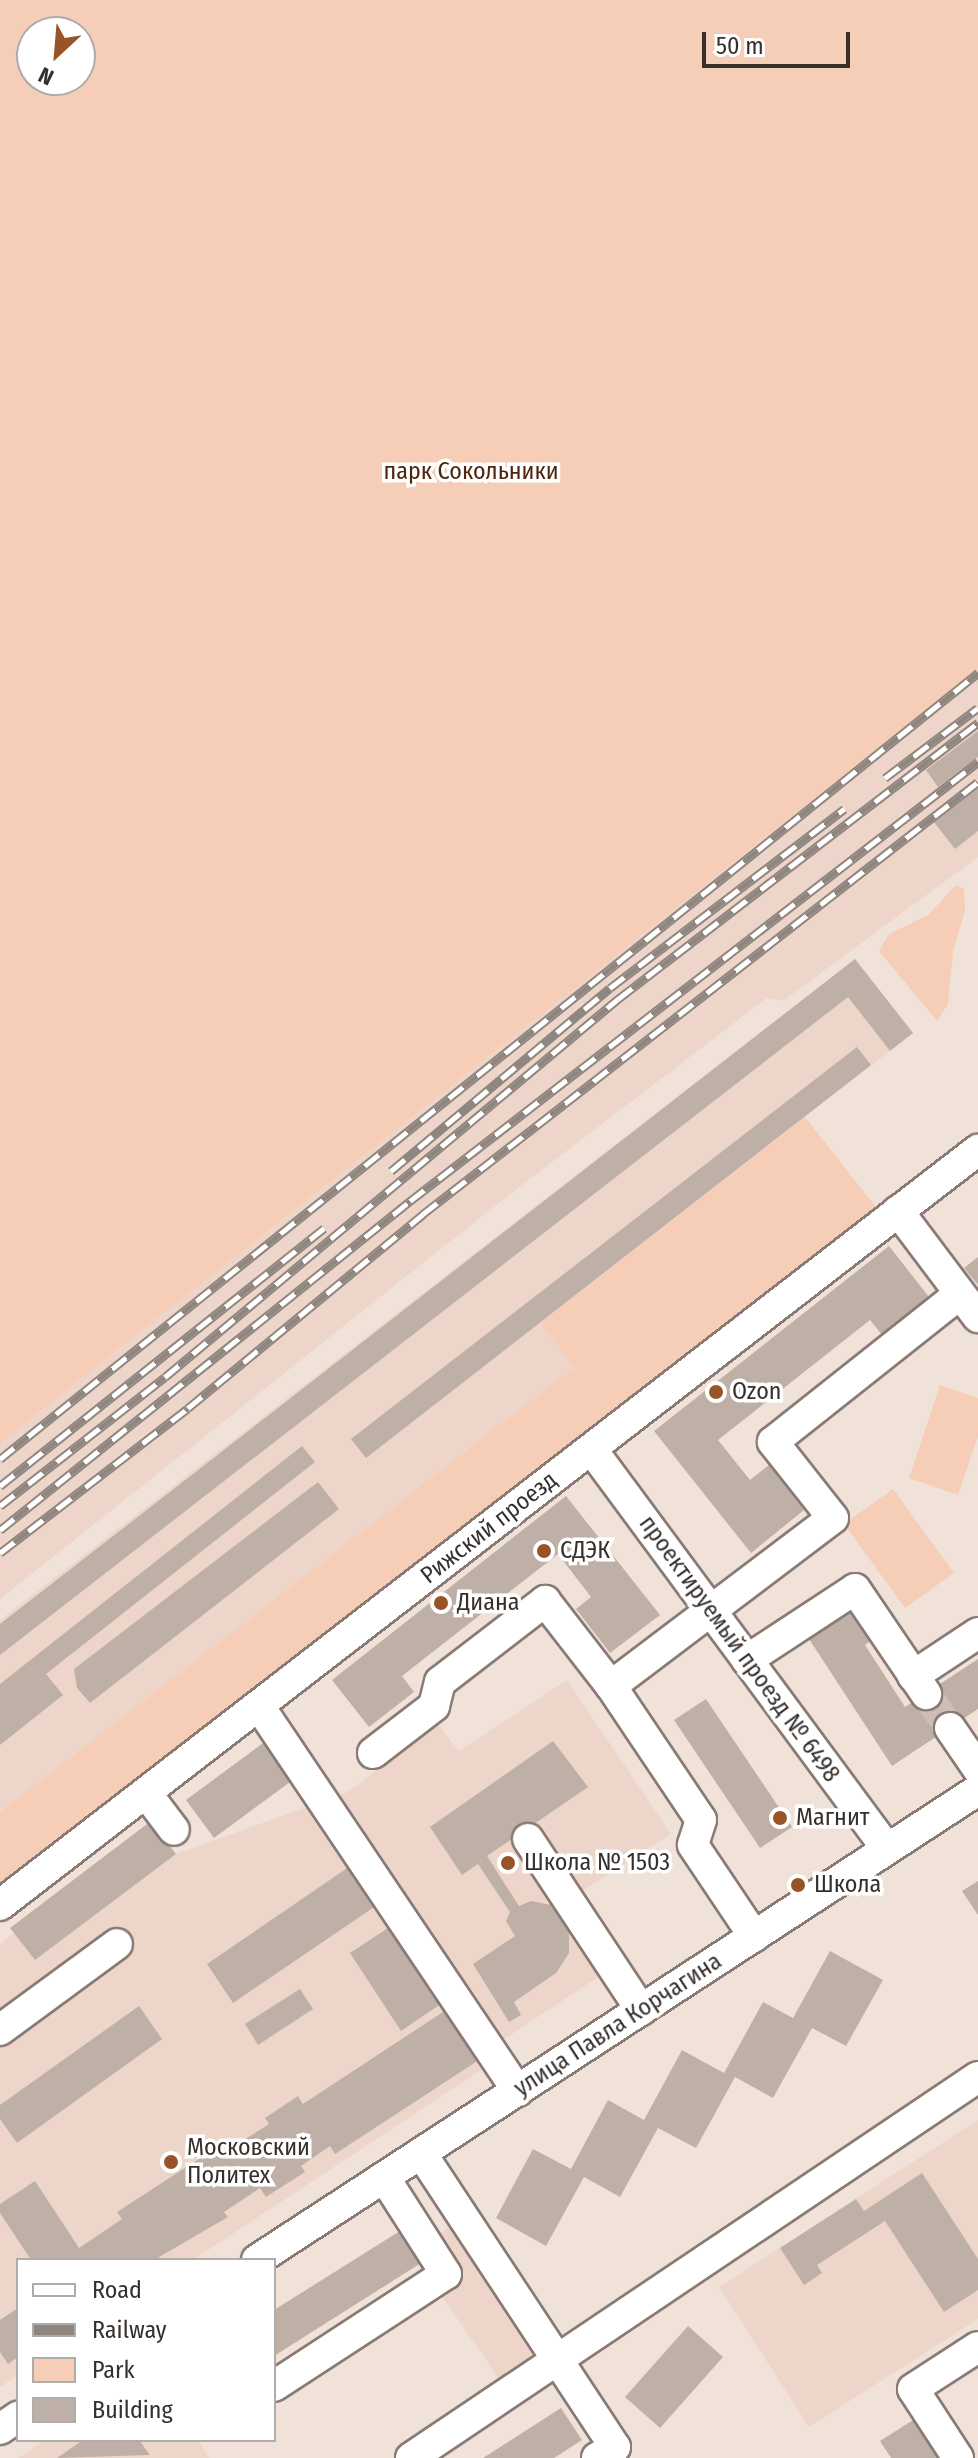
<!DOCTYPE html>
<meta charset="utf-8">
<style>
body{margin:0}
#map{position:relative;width:978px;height:2458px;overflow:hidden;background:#f1e2d9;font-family:"Fira Sans Condensed",sans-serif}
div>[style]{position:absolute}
.built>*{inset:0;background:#edd6c9}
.green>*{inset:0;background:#f6cdb6}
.building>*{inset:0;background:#beafa7}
.minor-tunnel>*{height:30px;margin-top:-15px;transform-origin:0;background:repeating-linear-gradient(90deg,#ccbeb7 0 30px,transparent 0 45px)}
.roads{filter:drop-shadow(2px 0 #897b74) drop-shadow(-2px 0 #897b74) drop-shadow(0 2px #897b74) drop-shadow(0 -2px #897b74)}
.minor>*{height:30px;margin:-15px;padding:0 15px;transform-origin:15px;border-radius:15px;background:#fff}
.rail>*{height:9px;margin-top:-4.5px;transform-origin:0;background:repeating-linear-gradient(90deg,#fff 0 18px,#908680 0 36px);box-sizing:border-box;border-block:2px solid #908680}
.dots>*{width:22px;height:22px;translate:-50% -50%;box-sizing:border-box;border:4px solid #fff;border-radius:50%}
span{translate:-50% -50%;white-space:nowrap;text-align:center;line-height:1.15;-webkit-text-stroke:7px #fff;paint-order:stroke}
.park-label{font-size:24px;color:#4c260e}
.poi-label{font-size:24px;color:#36302d}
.left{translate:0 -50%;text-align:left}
.street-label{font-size:24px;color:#36302d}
.legend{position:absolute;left:16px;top:2258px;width:260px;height:184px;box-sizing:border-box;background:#fff;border:2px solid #afacab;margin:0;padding:10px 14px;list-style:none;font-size:24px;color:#36302d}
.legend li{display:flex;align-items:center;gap:16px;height:40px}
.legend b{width:40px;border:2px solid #afacab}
.north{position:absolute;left:16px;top:16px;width:80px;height:80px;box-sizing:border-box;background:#fff;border:2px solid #afacab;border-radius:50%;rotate:206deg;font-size:22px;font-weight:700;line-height:32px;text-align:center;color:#36302d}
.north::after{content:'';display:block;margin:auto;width:28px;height:36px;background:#985327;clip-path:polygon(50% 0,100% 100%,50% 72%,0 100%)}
.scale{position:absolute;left:702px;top:32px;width:148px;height:36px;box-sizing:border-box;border:4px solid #36302d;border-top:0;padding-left:10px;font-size:24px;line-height:28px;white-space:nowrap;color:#36302d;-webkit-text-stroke:6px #fff;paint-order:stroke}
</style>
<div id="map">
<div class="built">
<div style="clip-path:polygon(978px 669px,978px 857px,783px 1001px,767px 998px,505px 1198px,0 1599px,0 1443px)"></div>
<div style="clip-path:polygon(855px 959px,913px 1033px,540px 1322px,574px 1367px,0 1812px,0 1620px)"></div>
<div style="clip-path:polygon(567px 1680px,671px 1834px,581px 1892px,624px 1960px,503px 2040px,510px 2051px,193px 2260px,18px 2260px,18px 2375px,0 2387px,0 1944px,14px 1933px,35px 1960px,176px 1854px,346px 1793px,438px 1724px,459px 1751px)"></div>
<div style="clip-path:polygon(978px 2120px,978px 2319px,809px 2427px,719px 2287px)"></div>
<div style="clip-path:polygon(458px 2221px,553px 2359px,507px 2390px,440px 2294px,461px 2279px,433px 2238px)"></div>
<div style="clip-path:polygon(46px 2440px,198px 2440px,209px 2458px,18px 2458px)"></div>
</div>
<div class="green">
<div style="clip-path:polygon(evenodd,0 0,978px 0,978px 669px,0 1443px,0 0,80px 32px,80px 80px,32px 80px,32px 32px,80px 32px)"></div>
<div style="clip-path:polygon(956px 885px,964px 889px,965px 910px,953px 952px,948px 1004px,937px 1021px,879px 951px,889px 934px,928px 915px)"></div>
<div style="clip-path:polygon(805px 1117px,879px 1211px,0 1894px,0 1812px,574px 1367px,540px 1323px)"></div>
<div style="clip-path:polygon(940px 1385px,978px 1398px,978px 1436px,958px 1495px,909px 1478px)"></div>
<div style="clip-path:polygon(893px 1489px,954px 1573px,905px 1608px,844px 1524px)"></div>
</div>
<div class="building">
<div style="clip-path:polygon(978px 731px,978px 757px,938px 787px,926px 770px)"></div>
<div style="clip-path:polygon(978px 788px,978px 831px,955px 849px,934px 822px)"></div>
<div style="clip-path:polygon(855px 959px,913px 1033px,890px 1051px,848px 997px,0 1655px,0 1624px)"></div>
<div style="clip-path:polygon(857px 1047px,871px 1065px,366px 1458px,351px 1439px)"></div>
<div style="clip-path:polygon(889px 1246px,929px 1297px,882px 1335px,870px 1320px,718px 1440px,750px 1480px,769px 1465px,804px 1510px,751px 1553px,654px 1431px)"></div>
<div style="clip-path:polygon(978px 1257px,978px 1285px,964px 1268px)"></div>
<div style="clip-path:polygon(302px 1446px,315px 1462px,46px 1674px,63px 1695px,0 1745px,0 1684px)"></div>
<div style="clip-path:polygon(318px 1482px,339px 1509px,90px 1703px,77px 1688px,74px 1669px)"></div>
<div style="clip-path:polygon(566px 1496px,660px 1615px,610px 1653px,576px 1609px,591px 1597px,558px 1554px,402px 1676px,414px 1692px,369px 1727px,332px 1680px)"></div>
<div style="clip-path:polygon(852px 1611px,871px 1641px,865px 1645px,905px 1707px,978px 1659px,978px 1709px,892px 1766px,809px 1639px)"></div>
<div style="clip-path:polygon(706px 1699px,792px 1827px,760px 1848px,674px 1720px)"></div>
<div style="clip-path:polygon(274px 1735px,309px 1768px,214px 1838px,186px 1800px)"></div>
<div style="clip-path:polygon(553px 1741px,588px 1787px,487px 1856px,519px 1906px,531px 1901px,556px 1906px,569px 1926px,569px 1953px,556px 1973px,514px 2002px,521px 2015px,509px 2022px,473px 1964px,515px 1936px,506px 1921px,510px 1912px,478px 1864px,462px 1875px,430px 1827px)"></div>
<div style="clip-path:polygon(151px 1821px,176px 1854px,35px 1960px,10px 1928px)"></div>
<div style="clip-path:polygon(356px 1862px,383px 1901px,233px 2003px,207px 1964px)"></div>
<div style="clip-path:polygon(978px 1881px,978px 1915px,962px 1891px)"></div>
<div style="clip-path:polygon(397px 1922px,448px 1999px,401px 2031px,350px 1953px)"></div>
<div style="clip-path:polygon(830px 1951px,883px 1980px,846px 2046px,812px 2028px,773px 2098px,735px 2077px,696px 2148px,658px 2128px,620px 2197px,584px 2177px,546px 2246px,496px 2218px,533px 2149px,571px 2169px,608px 2100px,644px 2120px,682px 2050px,724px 2073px,763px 2002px,793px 2018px)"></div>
<div style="clip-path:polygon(300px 1989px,313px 2009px,258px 2045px,245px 2024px)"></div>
<div style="clip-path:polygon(139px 2006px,162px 2039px,17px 2143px,0 2119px,0 2105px)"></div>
<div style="clip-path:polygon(452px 2006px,485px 2056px,335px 2154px,330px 2146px,301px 2166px,305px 2172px,266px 2197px,260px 2188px,224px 2212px,228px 2217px,154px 2260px,31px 2260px,0 2213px,0 2204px,35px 2181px,79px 2248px,122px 2219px,117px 2212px,228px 2140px,233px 2147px,269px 2124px,265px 2118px,298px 2096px,303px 2104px)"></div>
<div style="clip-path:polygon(922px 2173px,978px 2259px,978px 2290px,944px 2312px,885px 2221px,817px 2265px,822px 2273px,804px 2285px,780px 2248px,856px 2199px,864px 2211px)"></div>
<div style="clip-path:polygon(400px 2231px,421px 2263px,274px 2356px,274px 2310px)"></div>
<div style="clip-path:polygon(18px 2308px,18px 2357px,8px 2364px,0 2352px,0 2320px)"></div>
<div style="clip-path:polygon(688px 2326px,723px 2357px,660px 2428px,625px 2397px)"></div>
<div style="clip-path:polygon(561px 2408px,582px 2440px,554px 2458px,483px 2458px)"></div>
<div style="clip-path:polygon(918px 2417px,944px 2458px,891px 2458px,880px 2441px)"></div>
<div style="clip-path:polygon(83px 2440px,139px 2440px,150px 2455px,57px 2458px)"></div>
</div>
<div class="minor-tunnel">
<div style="left:926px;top:1694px;width:42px;rotate:54.8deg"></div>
</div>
<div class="roads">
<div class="minor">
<div style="left:898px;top:1211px;width:133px;rotate:53deg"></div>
<div style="left:592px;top:1450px;width:496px;rotate:53.5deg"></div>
<div style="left:747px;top:1660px;width:129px;rotate:-33.3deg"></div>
<div style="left:855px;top:1589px;width:127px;rotate:55.9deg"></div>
<div style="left:913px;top:1676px;width:78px;rotate:-33.5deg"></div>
<div style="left:611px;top:1686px;width:278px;rotate:-37.1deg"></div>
<div style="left:833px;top:1518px;width:97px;rotate:-128.3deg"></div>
<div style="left:773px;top:1442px;width:238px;rotate:-38.4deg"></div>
<div style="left:259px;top:1706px;width:464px;rotate:56.1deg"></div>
<div style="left:950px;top:1728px;width:50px;rotate:55.7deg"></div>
<div style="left:373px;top:1753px;width:77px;rotate:-37.6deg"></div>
<div style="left:434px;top:1706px;width:25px;rotate:-76deg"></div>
<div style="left:440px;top:1682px;width:133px;rotate:-37.6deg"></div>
<div style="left:545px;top:1601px;width:108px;rotate:52.2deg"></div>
<div style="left:611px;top:1686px;width:161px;rotate:56.1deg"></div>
<div style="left:701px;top:1820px;width:26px;rotate:108deg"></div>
<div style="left:693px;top:1845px;width:110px;rotate:56.2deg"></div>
<div style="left:146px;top:1793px;width:46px;rotate:52.9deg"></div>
<div style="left:528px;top:1839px;width:205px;rotate:56.5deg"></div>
<div style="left:0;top:1905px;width:1236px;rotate:-37.67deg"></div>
<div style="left:0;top:2030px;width:145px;rotate:-36.3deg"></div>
<div style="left:421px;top:2153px;width:352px;rotate:56.6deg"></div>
<div style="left:615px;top:2447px;width:21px;rotate:149deg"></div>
<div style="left:257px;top:2260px;width:861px;rotate:-33.1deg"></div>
<div style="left:274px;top:2386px;width:205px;rotate:-33.1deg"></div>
<div style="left:446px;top:2274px;width:115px;rotate:-122.6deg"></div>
<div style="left:0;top:2429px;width:22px;rotate:-34deg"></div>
<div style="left:411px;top:2458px;width:683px;rotate:-33.9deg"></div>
<div style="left:958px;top:2458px;width:82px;rotate:-123.1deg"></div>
<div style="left:913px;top:2389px;width:77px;rotate:-32.9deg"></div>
</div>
</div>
<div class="rail">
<div style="left:885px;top:778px;width:116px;rotate:-37deg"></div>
<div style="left:391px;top:1171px;width:285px;rotate:-39.9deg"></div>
<div style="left:610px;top:988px;width:295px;rotate:-37.4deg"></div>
<div style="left:0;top:1459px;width:1255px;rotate:-38.79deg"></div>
<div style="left:0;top:1486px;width:414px;rotate:-38.5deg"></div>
<div style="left:0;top:1506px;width:209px;rotate:-38deg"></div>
<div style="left:165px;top:1377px;width:590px;rotate:-39.84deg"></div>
<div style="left:618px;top:999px;width:454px;rotate:-37.5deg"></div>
<div style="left:0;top:1530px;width:526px;rotate:-38.74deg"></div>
<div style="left:410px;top:1201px;width:718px;rotate:-37.7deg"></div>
<div style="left:0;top:1553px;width:237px;rotate:-37.6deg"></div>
<div style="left:188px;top:1408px;width:305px;rotate:-39.5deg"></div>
<div style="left:423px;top:1214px;width:703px;rotate:-37.9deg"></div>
</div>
<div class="dots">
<div style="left:716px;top:1392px;background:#985327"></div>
<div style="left:544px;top:1551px;background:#985327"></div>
<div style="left:441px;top:1603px;background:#985327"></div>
<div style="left:780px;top:1818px;background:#985327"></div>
<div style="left:508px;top:1863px;background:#985327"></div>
<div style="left:798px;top:1885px;background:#985327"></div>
<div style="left:171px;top:2162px;background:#985327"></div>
</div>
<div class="park-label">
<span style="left:471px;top:472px">парк Сокольники</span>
</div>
<div class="poi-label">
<span class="left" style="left:732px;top:1392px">Ozon</span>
<span class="left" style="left:560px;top:1551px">СДЭК</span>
<span class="left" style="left:457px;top:1603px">Диана</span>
<span class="left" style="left:796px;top:1818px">Магнит</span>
<span class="left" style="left:524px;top:1863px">Школа № 1503</span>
<span class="left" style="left:814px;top:1885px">Школа</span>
<span class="left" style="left:187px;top:2162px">Московский<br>Политех</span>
</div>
<div class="street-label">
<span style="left:489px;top:1528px;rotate:-38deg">Рижский проезд</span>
<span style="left:739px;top:1649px;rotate:54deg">проектируемый проезд № 6498</span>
<span style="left:618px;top:2025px;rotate:-33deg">улица Павла Корчагина</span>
</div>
<ul class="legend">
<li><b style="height:10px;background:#fff"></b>Road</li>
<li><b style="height:10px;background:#908680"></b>Railway</li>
<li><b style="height:22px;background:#f6cdb6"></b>Park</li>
<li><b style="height:22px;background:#beafa7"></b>Building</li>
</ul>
<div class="north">N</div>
<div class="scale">50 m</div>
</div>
